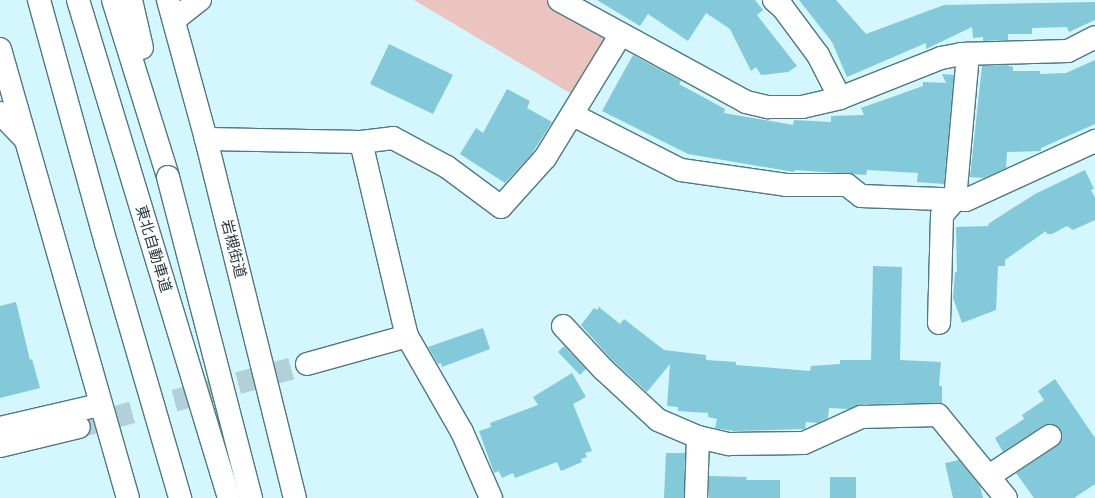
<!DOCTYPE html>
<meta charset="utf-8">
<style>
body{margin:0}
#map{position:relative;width:1095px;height:498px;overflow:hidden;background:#d3f6ff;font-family:Cabin,"Noto Sans JP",sans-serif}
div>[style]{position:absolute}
.green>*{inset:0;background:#ebc4c0}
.building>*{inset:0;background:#83c9d9}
.minor-tunnel>*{height:22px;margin-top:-11px;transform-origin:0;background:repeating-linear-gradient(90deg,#b1d0d8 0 22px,transparent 0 33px)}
.roads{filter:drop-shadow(1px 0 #4f7881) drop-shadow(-1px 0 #4f7881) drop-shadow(0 1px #4f7881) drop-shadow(0 -1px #4f7881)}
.minor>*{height:22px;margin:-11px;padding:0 11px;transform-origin:11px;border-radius:11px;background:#fff}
.highway>*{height:22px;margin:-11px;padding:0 11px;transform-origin:11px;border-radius:11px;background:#fff}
.bridges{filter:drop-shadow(1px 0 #4f7881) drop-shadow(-1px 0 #4f7881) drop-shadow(0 1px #4f7881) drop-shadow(0 -1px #4f7881)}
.highway-bridge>*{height:22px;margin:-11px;padding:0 11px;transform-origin:11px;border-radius:11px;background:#fff}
span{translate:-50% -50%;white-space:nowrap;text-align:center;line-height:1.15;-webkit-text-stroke:4px #fff;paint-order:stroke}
.street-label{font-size:15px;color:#28393d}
</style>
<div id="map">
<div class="green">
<div style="clip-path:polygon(414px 0,546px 0,604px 35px,606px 46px,575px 96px)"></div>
</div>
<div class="building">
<div style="clip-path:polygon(597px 0,755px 0,763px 10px,757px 15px,797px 66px,788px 72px,761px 75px,756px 67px,751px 71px,730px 29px,706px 13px,688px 41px,648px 14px,640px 26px)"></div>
<div style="clip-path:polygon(799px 0,836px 0,866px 34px,944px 5px,1095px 2px,1095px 20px,1069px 32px,1067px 27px,1032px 28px,1032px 34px,1008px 34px,1008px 40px,983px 41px,983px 37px,973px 38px,972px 27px,926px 49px,926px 43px,847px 77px,832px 42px)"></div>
<div style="clip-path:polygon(389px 44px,453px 75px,433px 114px,370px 84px)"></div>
<div style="clip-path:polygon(633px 55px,681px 81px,679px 84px,725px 109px,724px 113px,793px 125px,794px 120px,831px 122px,831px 116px,864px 115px,861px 108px,923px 86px,923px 82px,946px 83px,942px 74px,954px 75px,944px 184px,917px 182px,918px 173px,867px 170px,866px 175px,795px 170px,794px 172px,688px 154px,602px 111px)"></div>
<div style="clip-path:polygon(1095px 60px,1095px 124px,1041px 148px,1041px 151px,1007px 152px,1006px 168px,984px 178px,970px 177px,982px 66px,1007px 65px,1013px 67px,1013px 71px,1040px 71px,1040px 74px,1066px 73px)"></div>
<div style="clip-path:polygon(507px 89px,530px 101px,527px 108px,552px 122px,531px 155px,505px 183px,460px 154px,476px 128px,483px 133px)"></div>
<div style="clip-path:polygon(1085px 170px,1094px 189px,1091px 190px,1095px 198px,1095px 220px,1073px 230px,1067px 226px,1052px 234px,1047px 234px,1046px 231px,1005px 260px,1005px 266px,998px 266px,996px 310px,962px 323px,953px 298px,955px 272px,957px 272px,956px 227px,989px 226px,988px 224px,1035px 194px)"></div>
<div style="clip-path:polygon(873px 266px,902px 267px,900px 360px,941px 362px,939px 386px,942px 386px,942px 403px,861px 404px,849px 409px,829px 408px,828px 418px,818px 423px,806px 422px,805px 429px,734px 431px,720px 429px,715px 428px,717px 419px,708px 417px,708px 413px,678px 411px,678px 407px,667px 406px,670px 364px,647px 392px,612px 360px,581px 325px,594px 308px,597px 310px,599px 307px,620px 324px,624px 319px,664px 350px,706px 355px,706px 360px,736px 362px,736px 365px,810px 371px,811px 366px,840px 364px,840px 360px,871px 360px)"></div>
<div style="clip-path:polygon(16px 302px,30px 360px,32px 359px,40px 388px,0 398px,0 306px)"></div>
<div style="clip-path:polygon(483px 328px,490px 349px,442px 367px,441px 363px,438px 364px,428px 347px)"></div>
<div style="clip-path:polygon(564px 346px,586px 369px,580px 375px,558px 352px)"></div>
<div style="clip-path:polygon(572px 373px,586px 397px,573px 404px,592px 451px,585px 453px,587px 457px,581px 459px,582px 462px,561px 471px,557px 462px,515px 478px,513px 473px,502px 478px,499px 471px,494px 473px,479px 431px,491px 427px,490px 423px,538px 405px,533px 397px)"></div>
<div style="clip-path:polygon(1055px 379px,1095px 438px,1095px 484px,1074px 498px,1034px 498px,1016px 473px,1057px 446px,1062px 436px,1061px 430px,1055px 425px,1044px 425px,1003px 452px,995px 438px,1024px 419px,1022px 415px,1044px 400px,1038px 391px)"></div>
<div style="clip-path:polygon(666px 453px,685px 453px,684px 498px,664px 498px)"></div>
<div style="clip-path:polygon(959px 460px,980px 486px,983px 498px,953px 498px,945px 463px)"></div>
<div style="clip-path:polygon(709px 476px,747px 477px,746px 480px,780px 480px,780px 498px,709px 498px)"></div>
<div style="clip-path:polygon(830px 477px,856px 477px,856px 498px,830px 498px)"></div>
</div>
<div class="minor-tunnel">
<div style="left:79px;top:427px;width:237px;rotate:-15.4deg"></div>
</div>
<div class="roads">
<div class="minor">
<div style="left:559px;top:0;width:213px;rotate:28.6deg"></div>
<div style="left:746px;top:102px;width:23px;rotate:13deg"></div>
<div style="left:768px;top:107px;width:34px"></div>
<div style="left:802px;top:107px;width:39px;rotate:-13deg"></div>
<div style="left:840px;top:98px;width:109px;rotate:-21.6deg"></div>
<div style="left:941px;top:58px;width:20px;rotate:-11deg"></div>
<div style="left:961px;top:54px;width:107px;rotate:-1.6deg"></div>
<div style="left:1068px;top:51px;width:30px;rotate:-27deg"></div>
<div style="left:774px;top:0;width:12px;rotate:42deg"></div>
<div style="left:783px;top:8px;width:59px;rotate:53.3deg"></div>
<div style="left:818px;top:55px;width:48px;rotate:62.9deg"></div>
<div style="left:174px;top:20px;width:33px;rotate:-38deg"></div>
<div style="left:0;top:113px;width:36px;rotate:46deg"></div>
<div style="left:573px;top:115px;width:121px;rotate:27deg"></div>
<div style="left:681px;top:170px;width:106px;rotate:8.1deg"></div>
<div style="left:786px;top:185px;width:61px"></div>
<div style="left:847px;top:185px;width:18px;rotate:38deg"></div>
<div style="left:861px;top:196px;width:105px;rotate:2.2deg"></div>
<div style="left:966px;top:200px;width:142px;rotate:-24.6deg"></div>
<div style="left:206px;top:139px;width:155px;rotate:1.1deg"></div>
<div style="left:361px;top:142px;width:199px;rotate:76.7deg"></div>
<div style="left:361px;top:142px;width:32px;rotate:-7deg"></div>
<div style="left:393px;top:138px;width:61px;rotate:28.2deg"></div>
<div style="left:447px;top:167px;width:67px;rotate:36.5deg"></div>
<div style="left:501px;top:207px;width:66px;rotate:-48.1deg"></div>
<div style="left:545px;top:158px;width:145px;rotate:-58.5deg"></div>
<div style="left:939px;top:323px;width:108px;rotate:-88.4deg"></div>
<div style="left:942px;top:215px;width:20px;rotate:-49deg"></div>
<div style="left:955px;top:200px;width:147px;rotate:-84.9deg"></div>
<div style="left:563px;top:326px;width:59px;rotate:47.1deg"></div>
<div style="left:603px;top:369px;width:75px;rotate:42.8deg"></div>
<div style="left:658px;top:420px;width:43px;rotate:23deg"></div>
<div style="left:698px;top:437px;width:32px;rotate:13deg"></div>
<div style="left:729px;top:444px;width:75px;rotate:-0.8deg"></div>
<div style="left:804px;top:443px;width:63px;rotate:-24.5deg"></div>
<div style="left:861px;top:417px;width:77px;rotate:-1.5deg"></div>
<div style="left:938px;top:415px;width:107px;rotate:50.7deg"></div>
<div style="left:307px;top:364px;width:104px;rotate:-15.6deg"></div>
<div style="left:407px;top:336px;width:111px;rotate:60.2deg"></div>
<div style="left:462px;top:432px;width:72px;rotate:66.3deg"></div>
<div style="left:0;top:428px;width:103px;rotate:-13deg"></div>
<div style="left:0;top:446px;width:81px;rotate:-13.5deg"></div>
<div style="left:989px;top:476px;width:73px;rotate:-33.3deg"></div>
<div style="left:696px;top:498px;width:61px;rotate:-88.1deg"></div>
</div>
<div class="highway">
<div style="left:113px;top:0;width:185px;rotate:72.7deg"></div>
<div style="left:131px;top:0;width:49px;rotate:77.1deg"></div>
<div style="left:168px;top:0;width:144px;rotate:74.7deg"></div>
<div style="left:206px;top:139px;width:370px;rotate:76.1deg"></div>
<div style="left:0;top:49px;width:467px;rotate:74.1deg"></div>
</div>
</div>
<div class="bridges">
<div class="highway-bridge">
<div style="left:39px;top:0;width:252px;rotate:74.6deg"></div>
<div style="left:106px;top:243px;width:266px;rotate:73.8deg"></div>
<div style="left:78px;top:0;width:520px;rotate:73.13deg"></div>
<div style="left:168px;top:177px;width:332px;rotate:75.5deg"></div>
</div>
</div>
<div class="street-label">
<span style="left:153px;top:249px;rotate:73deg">東北自動車道</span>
<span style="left:233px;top:249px;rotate:76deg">岩槻街道</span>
</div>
</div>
